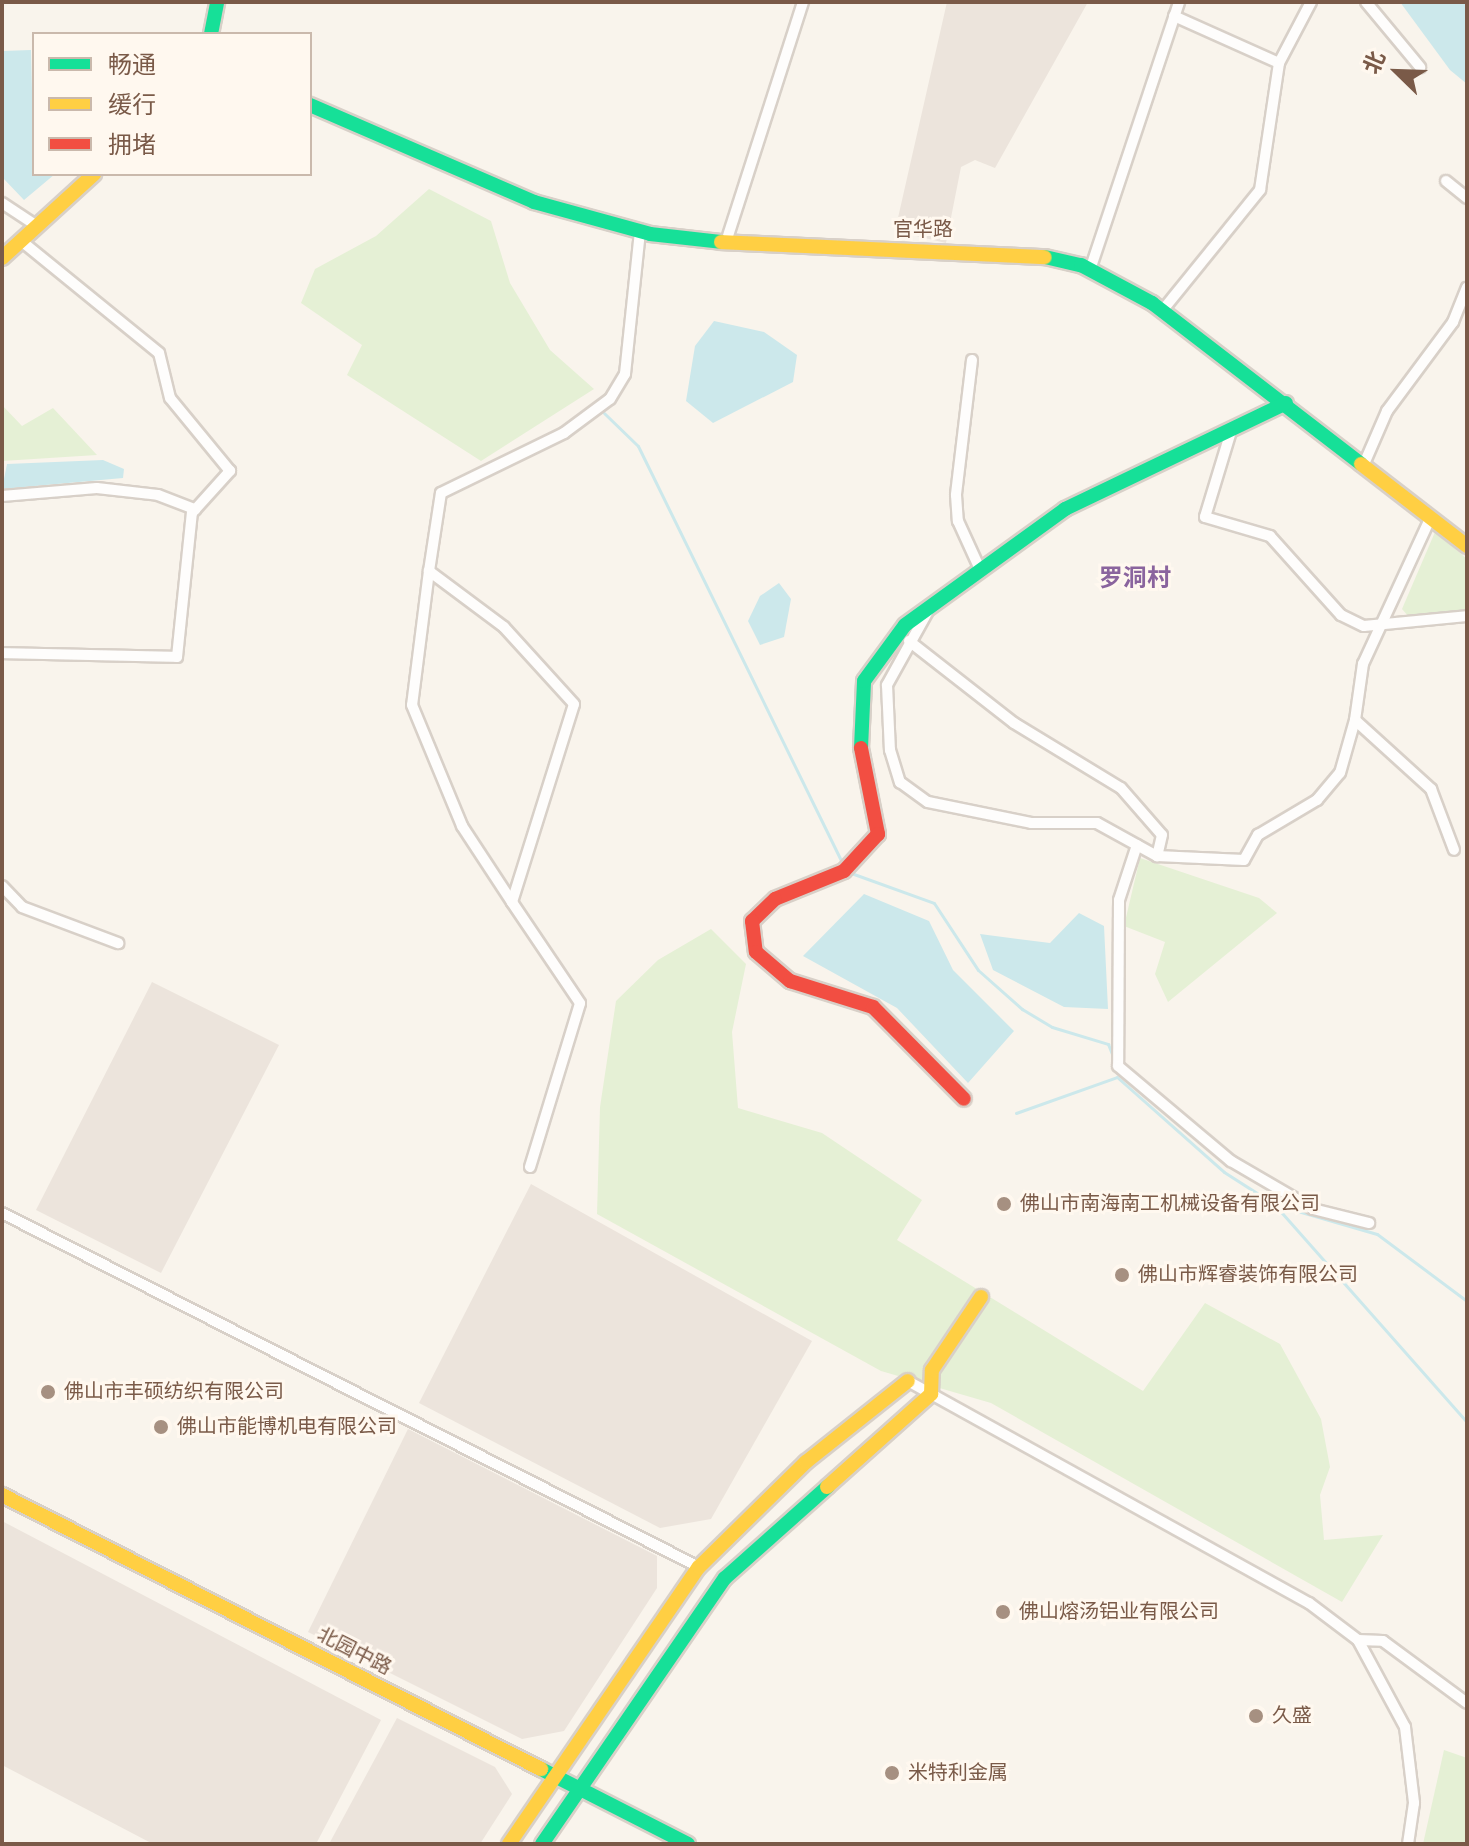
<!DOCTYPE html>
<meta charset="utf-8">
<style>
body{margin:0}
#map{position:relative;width:1469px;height:1846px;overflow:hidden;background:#f9f4ec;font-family:"Source Sans 3","Noto Sans SC",sans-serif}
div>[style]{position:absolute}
.industrial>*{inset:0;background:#ece4dc}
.green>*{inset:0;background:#e5f0d5}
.water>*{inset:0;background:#cce8eb}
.stream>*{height:3px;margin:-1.5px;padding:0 1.5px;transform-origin:1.5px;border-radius:1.5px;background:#cce8eb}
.roads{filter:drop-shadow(2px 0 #d8d0c8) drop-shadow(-2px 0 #d8d0c8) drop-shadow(0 2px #d8d0c8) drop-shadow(0 -2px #d8d0c8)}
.street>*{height:10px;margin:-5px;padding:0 5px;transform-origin:5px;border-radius:5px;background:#fefdfc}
.fast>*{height:14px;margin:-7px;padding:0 7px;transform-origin:7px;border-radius:7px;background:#16e098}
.slow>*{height:14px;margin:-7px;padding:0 7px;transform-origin:7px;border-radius:7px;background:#ffcf43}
.jam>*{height:14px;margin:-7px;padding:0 7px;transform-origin:7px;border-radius:7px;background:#f24e42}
.dots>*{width:22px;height:22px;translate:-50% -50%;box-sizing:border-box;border:4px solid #fff8ef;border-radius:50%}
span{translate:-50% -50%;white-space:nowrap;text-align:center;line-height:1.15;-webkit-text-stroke:6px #fff8ef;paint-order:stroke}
.street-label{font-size:20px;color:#7a5a48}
.poi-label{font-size:20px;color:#7a5a48}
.left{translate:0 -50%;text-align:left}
.quarter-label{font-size:24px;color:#8a649e;font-weight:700}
.frame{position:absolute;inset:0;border:4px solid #7a5a48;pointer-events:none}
.legend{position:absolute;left:32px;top:32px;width:280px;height:144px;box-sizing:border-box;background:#fff8ef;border:2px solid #cab9ac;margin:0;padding:10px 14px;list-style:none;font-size:24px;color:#7a5a48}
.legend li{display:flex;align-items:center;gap:16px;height:40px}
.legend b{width:40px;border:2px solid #cab9ac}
.north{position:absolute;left:1357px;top:32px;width:80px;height:80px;-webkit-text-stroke:6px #fff8ef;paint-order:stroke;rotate:293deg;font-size:22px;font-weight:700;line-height:32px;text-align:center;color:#7a5a48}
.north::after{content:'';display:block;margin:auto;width:28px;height:36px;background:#7a5a48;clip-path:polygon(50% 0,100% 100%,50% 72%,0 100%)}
</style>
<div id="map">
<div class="industrial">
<div style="clip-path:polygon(947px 2px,1088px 2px,995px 168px,975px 160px,961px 167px,946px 243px,895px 231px)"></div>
<div style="clip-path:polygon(152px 982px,279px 1045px,161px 1273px,36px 1210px)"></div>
<div style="clip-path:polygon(531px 1184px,812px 1341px,711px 1519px,660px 1528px,419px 1403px)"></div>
<div style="clip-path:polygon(408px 1429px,657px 1556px,657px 1588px,564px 1731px,522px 1739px,308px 1632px)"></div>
<div style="clip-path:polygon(2px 1521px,381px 1720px,316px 1844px,153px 1844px,2px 1765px)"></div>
<div style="clip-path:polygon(397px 1718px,495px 1767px,512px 1794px,480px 1844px,329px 1844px)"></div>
</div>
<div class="green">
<div style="clip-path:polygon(429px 189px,491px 221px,510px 283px,550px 350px,594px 389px,481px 461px,347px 375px,362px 345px,301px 303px,315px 269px,376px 236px)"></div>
<div style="clip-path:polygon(2px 405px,22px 426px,53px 408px,97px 455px,2px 461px)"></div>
<div style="clip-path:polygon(1435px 532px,1467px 559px,1467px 611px,1409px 617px,1402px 609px)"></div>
<div style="clip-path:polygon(1140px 858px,1259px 898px,1277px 913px,1168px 1002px,1155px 974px,1165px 942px,1124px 926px)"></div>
<div style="clip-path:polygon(711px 929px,746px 964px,732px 1032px,738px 1108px,822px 1133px,922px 1200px,897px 1240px,1143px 1391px,1205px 1303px,1280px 1344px,1321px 1419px,1330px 1467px,1320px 1495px,1324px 1540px,1383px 1535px,1342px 1602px,991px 1403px,881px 1371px,597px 1214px,600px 1107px,616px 1001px,658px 960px)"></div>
<div style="clip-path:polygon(1444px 1750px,1467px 1758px,1467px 1844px,1423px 1844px)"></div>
</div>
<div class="water">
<div style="clip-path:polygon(1400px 2px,1467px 2px,1467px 84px,1450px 70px)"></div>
<div style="clip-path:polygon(31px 50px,34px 174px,55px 174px,24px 200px,2px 177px,2px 51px)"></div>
<div style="clip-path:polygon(714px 321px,764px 332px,797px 355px,793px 382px,713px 423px,686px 401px,695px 346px)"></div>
<div style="clip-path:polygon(103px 460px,124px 469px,123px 478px,2px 489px,7px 464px)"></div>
<div style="clip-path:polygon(779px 583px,791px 599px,784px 637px,760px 645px,748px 621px,760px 596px)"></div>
<div style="clip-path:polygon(864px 894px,929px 921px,953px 970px,1014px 1031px,968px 1083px,897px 1008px,803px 956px)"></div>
<div style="clip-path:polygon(1079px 913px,1104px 926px,1108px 1009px,1064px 1007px,993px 970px,980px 934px,1050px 943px)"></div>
</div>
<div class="stream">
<div style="left:604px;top:413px;width:47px;rotate:44.1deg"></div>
<div style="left:638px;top:446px;width:466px;rotate:63.9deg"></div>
<div style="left:851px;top:873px;width:88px;rotate:19.9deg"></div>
<div style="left:934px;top:903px;width:80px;rotate:56.7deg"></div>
<div style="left:978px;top:970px;width:59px;rotate:41.6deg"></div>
<div style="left:1022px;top:1009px;width:35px;rotate:31deg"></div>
<div style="left:1052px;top:1027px;width:59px;rotate:16.9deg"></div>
<div style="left:1108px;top:1044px;width:11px;rotate:68deg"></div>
<div style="left:1016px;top:1113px;width:107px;rotate:-19.6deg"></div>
<div style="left:1117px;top:1077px;width:143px;rotate:41.6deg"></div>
<div style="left:1224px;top:1172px;width:59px;rotate:32.6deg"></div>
<div style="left:1274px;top:1204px;width:291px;rotate:48.5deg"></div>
<div style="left:1277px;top:1205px;width:104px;rotate:16.2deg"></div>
<div style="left:1377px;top:1234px;width:112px;rotate:36.7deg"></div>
</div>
<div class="roads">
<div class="street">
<div style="left:1366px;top:2px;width:85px;rotate:50.3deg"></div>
<div style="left:1174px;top:16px;width:115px;rotate:24.1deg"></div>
<div style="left:1446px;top:181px;width:27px;rotate:39deg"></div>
<div style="left:2px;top:203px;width:42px;rotate:33.3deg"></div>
<div style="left:726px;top:242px;width:252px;rotate:-72.2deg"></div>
<div style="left:1090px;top:270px;width:282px;rotate:-71.6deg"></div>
<div style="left:1162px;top:311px;width:156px;rotate:-51deg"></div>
<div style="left:1260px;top:190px;width:128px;rotate:-81.5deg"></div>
<div style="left:1279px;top:63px;width:69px;rotate:-62.3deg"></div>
<div style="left:972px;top:360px;width:136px;rotate:96.8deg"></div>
<div style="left:956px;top:495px;width:26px;rotate:86deg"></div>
<div style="left:958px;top:521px;width:51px;rotate:65.5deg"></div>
<div style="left:1232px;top:428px;width:93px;rotate:106.9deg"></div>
<div style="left:1205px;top:517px;width:68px;rotate:16.3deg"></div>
<div style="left:1270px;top:536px;width:106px;rotate:48.1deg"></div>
<div style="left:1341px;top:615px;width:25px;rotate:26deg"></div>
<div style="left:1364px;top:626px;width:103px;rotate:-5.5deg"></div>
<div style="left:1364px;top:464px;width:58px;rotate:-66.5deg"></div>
<div style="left:1387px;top:411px;width:111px;rotate:-53.4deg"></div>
<div style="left:1453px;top:322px;width:37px;rotate:-68deg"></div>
<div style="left:2px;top:496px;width:95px;rotate:-4.8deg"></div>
<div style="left:97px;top:488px;width:61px;rotate:6.5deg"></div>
<div style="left:158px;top:495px;width:40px;rotate:21deg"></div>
<div style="left:429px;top:571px;width:135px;rotate:97.2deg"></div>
<div style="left:412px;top:705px;width:131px;rotate:67.5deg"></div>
<div style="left:462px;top:826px;width:91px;rotate:56.7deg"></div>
<div style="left:928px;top:611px;width:85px;rotate:119deg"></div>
<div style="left:887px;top:685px;width:65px;rotate:87.4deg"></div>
<div style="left:890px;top:750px;width:34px;rotate:73deg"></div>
<div style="left:900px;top:782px;width:34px;rotate:36deg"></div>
<div style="left:928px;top:802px;width:105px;rotate:11.5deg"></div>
<div style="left:1031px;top:823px;width:66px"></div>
<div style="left:1097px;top:823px;width:68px;rotate:28.8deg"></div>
<div style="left:909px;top:641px;width:133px;rotate:38deg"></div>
<div style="left:1014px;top:723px;width:125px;rotate:31.3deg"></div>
<div style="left:1121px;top:788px;width:62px;rotate:48.9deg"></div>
<div style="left:1162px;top:835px;width:22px;rotate:103deg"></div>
<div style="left:1157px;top:856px;width:87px;rotate:2.6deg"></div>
<div style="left:1244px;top:860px;width:29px;rotate:-61deg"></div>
<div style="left:1258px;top:835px;width:69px;rotate:-30.7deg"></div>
<div style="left:1317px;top:800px;width:35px;rotate:-50deg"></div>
<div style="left:1340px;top:773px;width:55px;rotate:-74.2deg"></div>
<div style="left:1355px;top:720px;width:103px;rotate:42.2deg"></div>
<div style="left:1431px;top:789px;width:65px;rotate:69.3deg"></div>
<div style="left:2px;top:653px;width:175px;rotate:1.3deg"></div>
<div style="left:177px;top:657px;width:145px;rotate:-84.1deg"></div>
<div style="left:192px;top:513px;width:57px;rotate:-47.9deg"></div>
<div style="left:230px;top:471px;width:94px;rotate:-129.4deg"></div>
<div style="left:170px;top:398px;width:46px;rotate:-103.7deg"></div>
<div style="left:159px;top:353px;width:178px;rotate:-140.9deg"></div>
<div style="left:1355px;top:720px;width:57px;rotate:-81.9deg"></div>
<div style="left:1363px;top:664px;width:162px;rotate:-65.2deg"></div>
<div style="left:1137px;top:845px;width:58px;rotate:108.1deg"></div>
<div style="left:1119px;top:900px;width:166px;rotate:90.3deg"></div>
<div style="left:1118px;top:1066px;width:148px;rotate:40.1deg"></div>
<div style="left:1231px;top:1161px;width:95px;rotate:30.3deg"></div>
<div style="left:1313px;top:1209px;width:58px;rotate:14deg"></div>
<div style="left:2px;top:886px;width:29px;rotate:46deg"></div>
<div style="left:22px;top:907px;width:103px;rotate:20.6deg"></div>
<div style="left:530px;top:1167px;width:171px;rotate:-73deg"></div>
<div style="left:580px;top:1003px;width:122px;rotate:-124deg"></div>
<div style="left:512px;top:902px;width:207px;rotate:-72.6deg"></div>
<div style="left:574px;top:704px;width:104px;rotate:-132.3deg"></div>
<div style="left:504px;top:627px;width:94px;rotate:-143.3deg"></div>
<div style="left:429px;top:571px;width:79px;rotate:-81.3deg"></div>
<div style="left:441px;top:493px;width:137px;rotate:-26deg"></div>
<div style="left:564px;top:433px;width:57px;rotate:-36.5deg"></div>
<div style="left:610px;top:399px;width:29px;rotate:-59deg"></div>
<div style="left:625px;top:374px;width:144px;rotate:-84deg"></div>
<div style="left:2px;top:1213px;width:782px;rotate:26.93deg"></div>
<div style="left:908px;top:1381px;width:458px;rotate:29deg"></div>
<div style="left:1309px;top:1603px;width:61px;rotate:37.1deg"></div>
<div style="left:1358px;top:1640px;width:99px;rotate:61.6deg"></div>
<div style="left:1405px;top:1727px;width:77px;rotate:83.2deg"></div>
<div style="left:1414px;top:1803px;width:41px;rotate:98.3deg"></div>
<div style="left:1358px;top:1640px;width:25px;rotate:2deg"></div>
<div style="left:1383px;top:1641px;width:104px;rotate:36.4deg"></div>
</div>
<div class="fast">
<div style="left:211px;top:34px;width:33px;rotate:-79deg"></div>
<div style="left:310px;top:105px;width:244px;rotate:23.4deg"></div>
<div style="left:534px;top:202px;width:120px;rotate:15.4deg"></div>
<div style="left:650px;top:234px;width:71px;rotate:6.4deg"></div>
<div style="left:1045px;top:257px;width:37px;rotate:13deg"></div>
<div style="left:1081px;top:265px;width:81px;rotate:28.2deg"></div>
<div style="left:1152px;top:303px;width:264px;rotate:37.6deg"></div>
<div style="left:861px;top:748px;width:67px;rotate:-87.4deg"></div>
<div style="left:864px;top:681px;width:69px;rotate:-53.8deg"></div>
<div style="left:905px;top:625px;width:198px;rotate:-35.9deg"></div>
<div style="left:1065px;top:509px;width:245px;rotate:-25.6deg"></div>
<div style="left:541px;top:1769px;width:165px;rotate:27deg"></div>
<div style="left:542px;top:1844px;width:323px;rotate:-55.5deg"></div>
<div style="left:725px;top:1578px;width:137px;rotate:-41.7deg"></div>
</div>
<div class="slow">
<div style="left:721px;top:242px;width:324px;rotate:2.7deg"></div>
<div style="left:2px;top:258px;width:125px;rotate:-42.4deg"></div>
<div style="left:1361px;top:464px;width:134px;rotate:37.7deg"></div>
<div style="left:827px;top:1487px;width:140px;rotate:-41.8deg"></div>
<div style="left:931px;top:1394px;width:24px;rotate:-88deg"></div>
<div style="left:932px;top:1370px;width:88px;rotate:-56.1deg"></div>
<div style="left:2px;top:1495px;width:605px;rotate:26.95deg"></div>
<div style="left:509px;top:1844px;width:336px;rotate:-55.6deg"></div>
<div style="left:699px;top:1567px;width:150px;rotate:-44.5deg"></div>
<div style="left:806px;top:1462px;width:130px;rotate:-38.5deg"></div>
</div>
<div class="jam">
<div style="left:861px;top:748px;width:88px;rotate:78.8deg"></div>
<div style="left:878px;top:834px;width:50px;rotate:132.6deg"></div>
<div style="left:844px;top:871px;width:74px;rotate:157.9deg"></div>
<div style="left:775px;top:899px;width:32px;rotate:136deg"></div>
<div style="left:752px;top:921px;width:31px;rotate:83deg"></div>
<div style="left:756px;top:952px;width:45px;rotate:40.5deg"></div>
<div style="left:790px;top:981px;width:87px;rotate:17.4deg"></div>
<div style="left:873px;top:1007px;width:129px;rotate:45.3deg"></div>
</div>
</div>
<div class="dots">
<div style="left:1004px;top:1204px;background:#a69081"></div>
<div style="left:1122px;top:1275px;background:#a69081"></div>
<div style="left:48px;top:1392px;background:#a69081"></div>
<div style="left:161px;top:1427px;background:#a69081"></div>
<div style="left:1003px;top:1612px;background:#a69081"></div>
<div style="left:1256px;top:1716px;background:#a69081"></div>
<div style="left:892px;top:1773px;background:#a69081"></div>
</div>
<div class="street-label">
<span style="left:923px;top:230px">官华路</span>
<span style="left:354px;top:1652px;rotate:27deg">北园中路</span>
</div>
<div class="poi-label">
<span class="left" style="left:1020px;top:1204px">佛山市南海南工机械设备有限公司</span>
<span class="left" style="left:1138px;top:1275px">佛山市辉睿装饰有限公司</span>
<span class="left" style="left:64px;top:1392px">佛山市丰硕纺织有限公司</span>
<span class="left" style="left:177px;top:1427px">佛山市能博机电有限公司</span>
<span class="left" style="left:1019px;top:1612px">佛山熔汤铝业有限公司</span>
<span class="left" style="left:1272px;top:1716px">久盛</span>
<span class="left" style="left:908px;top:1773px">米特利金属</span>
</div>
<div class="quarter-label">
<span style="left:1135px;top:579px">罗洞村</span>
</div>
<div class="frame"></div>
<ul class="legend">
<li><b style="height:10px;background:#16e098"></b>畅通</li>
<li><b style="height:10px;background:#ffcf43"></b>缓行</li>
<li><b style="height:10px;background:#f24e42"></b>拥堵</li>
</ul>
<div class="north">北</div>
</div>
